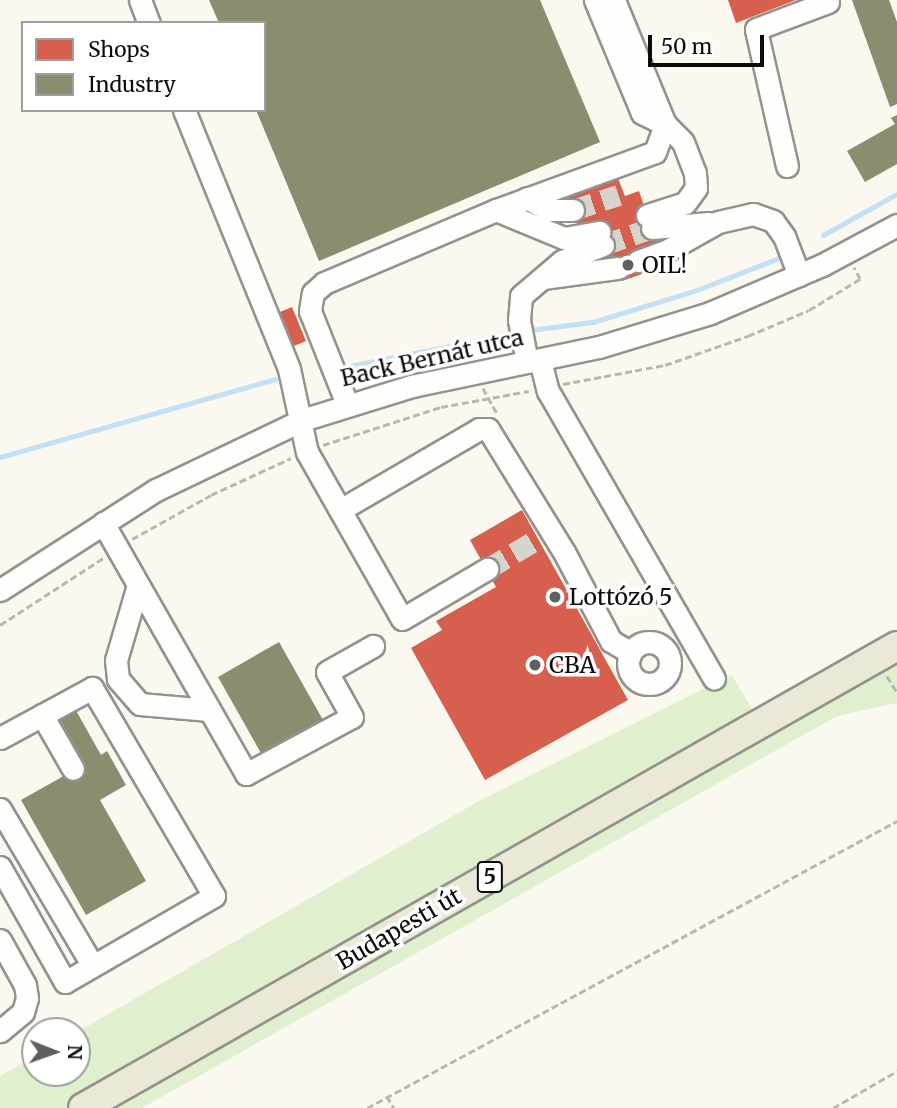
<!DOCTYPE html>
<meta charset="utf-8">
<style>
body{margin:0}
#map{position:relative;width:897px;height:1108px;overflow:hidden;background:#faf8ef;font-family:Merriweather,serif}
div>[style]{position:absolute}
.green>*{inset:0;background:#e0f0ce}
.shops>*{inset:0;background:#d6604d}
.industry>*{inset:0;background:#8c8c6e}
.stream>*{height:4.5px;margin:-2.25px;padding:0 2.25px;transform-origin:2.25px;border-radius:2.25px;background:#c4e0f5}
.minor-tunnel>*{height:21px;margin-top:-10.5px;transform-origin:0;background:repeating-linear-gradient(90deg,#d6d5cd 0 21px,transparent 0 31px)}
.path>*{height:2.5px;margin-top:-1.25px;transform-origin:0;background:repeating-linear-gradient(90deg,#b7b7b5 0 7px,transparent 0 10.5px)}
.roads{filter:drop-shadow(2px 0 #93928e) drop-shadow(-2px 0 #93928e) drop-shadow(0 2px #93928e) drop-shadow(0 -2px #93928e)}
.minor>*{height:21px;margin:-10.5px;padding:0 10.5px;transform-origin:10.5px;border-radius:10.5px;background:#fefefd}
.minor>.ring{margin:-10.5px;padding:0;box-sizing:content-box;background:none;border:21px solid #fefefd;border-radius:50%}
.major>*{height:28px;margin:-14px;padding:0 14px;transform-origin:14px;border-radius:14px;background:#ece8d7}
.dots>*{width:19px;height:19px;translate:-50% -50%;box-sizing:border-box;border:4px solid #fff;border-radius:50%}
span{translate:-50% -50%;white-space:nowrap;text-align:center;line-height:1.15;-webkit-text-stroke:7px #fff;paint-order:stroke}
.shield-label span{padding:2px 5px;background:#fff;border:2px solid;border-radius:5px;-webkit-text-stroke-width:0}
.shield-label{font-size:21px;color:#0c0c0c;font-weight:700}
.poi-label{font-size:23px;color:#0c0c0c}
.left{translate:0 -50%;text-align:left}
.street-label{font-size:23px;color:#0c0c0c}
.legend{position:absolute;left:21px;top:21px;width:245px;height:91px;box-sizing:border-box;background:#fff;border:2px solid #9e9e9e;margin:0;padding:9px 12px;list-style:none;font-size:21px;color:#0c0c0c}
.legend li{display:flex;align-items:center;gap:14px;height:35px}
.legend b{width:35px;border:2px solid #9e9e9e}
.north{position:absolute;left:21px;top:1017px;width:70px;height:70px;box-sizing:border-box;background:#fff;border:2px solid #9e9e9e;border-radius:50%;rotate:91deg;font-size:19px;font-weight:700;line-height:28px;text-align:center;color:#0c0c0c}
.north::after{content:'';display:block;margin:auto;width:24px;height:32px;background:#5f5f5b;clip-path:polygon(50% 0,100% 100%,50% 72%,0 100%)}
.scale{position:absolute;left:648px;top:35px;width:116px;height:32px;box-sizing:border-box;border:4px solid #0c0c0c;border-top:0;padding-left:9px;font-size:21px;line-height:24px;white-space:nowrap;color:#0c0c0c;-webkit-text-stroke:5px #fff;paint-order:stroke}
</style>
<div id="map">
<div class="green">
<div style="clip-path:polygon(897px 662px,897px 703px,837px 716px,142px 1108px,0 1108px,0 1076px,35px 1056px,35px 1073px,77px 1073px,77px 1032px,479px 801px,697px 692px,732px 675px,766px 733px)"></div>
</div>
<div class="shops">
<div style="clip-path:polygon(728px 0,796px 0,736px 23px)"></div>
<div style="clip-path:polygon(617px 176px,625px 196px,639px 191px,657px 244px,634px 252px,642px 274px,622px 281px,615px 259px,609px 261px,596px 223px,579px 229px,567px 194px)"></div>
<div style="clip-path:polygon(292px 307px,306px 341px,294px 346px,280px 312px)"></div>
<div style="clip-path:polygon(522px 510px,628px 700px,485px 780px,411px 648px,442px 630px,436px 621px,496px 587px,470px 540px)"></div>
</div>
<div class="industry">
<div style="clip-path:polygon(209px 0,540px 0,600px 142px,319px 261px,256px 110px,264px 110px,264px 23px,219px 23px)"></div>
<div style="clip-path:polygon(852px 0,889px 0,897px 22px,897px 104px,890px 107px)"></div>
<div style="clip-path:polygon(897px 115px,897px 164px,865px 182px,847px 151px,895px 124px,891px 118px)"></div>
<div style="clip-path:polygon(279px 642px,323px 720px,262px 755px,218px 677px)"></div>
<div style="clip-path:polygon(74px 707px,101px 755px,107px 751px,126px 785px,100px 800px,146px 881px,86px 915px,21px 800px,85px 764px,58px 716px)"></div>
</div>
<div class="stream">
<div style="left:823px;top:235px;width:85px;rotate:-29deg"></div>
<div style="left:531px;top:330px;width:63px;rotate:-7.4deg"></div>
<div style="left:593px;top:322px;width:109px;rotate:-17.1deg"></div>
<div style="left:697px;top:290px;width:88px;rotate:-21.3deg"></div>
<div style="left:350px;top:366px;width:157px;rotate:-11.4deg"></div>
<div style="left:0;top:457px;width:286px;rotate:-15.8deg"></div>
</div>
<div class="minor-tunnel">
<div style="left:573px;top:210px;width:48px;rotate:-18.1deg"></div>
<div style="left:603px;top:245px;width:52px;rotate:-19.1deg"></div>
<div style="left:487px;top:569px;width:59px;rotate:-30.5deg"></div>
</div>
<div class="path">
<div style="left:563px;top:384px;width:104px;rotate:-10.6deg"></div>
<div style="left:665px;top:365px;width:88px;rotate:-19.3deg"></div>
<div style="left:748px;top:336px;width:66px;rotate:-23.1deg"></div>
<div style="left:809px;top:310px;width:60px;rotate:-31.3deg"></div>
<div style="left:860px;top:279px;width:13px;rotate:-119deg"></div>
<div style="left:483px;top:388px;width:29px;rotate:61deg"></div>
<div style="left:323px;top:445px;width:124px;rotate:-17.9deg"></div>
<div style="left:441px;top:407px;width:89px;rotate:-10.3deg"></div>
<div style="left:132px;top:539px;width:90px;rotate:-29.1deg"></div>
<div style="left:211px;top:495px;width:88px;rotate:-24.8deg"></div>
<div style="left:0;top:625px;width:123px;rotate:-33deg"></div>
<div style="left:887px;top:676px;width:19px;rotate:58deg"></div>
<div style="left:387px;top:1096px;width:14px;rotate:60deg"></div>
<div style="left:367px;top:1108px;width:603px;rotate:-28.44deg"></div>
<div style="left:833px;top:1108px;width:74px;rotate:-30deg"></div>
</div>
<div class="roads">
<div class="minor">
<div style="left:140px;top:0;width:25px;rotate:69deg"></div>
<div style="left:595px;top:0;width:122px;rotate:67.4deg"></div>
<div style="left:642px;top:113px;width:25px;rotate:26deg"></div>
<div style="left:665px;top:124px;width:25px;rotate:45deg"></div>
<div style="left:683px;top:142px;width:33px;rotate:69deg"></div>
<div style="left:695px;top:173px;width:15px;rotate:86deg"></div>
<div style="left:696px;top:188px;width:19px;rotate:126deg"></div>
<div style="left:685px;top:203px;width:40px;rotate:162deg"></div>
<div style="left:184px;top:110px;width:279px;rotate:67.9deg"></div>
<div style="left:289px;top:369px;width:85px;rotate:77.8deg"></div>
<div style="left:307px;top:452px;width:67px;rotate:60.4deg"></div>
<div style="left:340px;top:510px;width:161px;rotate:-30.2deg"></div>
<div style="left:479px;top:429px;width:9px"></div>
<div style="left:488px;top:429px;width:145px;rotate:58.3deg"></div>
<div style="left:564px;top:552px;width:101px;rotate:62.2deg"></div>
<div style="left:611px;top:641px;width:23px;rotate:31deg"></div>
<div style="left:787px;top:166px;width:140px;rotate:-102.8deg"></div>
<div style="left:756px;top:29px;width:77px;rotate:-20.6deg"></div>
<div style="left:527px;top:198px;width:25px;rotate:29deg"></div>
<div style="left:549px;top:210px;width:24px"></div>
<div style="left:496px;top:210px;width:74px;rotate:22.4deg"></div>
<div style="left:564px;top:238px;width:36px;rotate:-10deg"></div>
<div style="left:652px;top:228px;width:57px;rotate:-5deg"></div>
<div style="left:638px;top:261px;width:32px;rotate:-20deg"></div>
<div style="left:668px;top:250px;width:57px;rotate:-29.2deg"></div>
<div style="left:718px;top:222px;width:36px;rotate:-13deg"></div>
<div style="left:753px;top:214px;width:21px;rotate:19deg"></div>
<div style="left:773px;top:221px;width:19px;rotate:54deg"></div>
<div style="left:784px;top:236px;width:42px;rotate:69deg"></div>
<div style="left:543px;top:278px;width:76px;rotate:-7.6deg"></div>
<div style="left:540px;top:360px;width:32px;rotate:76deg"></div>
<div style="left:548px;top:391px;width:332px;rotate:60deg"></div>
<div style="left:527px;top:362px;width:43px;rotate:-100.8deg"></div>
<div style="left:519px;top:320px;width:24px;rotate:-85deg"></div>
<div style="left:521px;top:296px;width:54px;rotate:-40.5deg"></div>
<div style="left:562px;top:261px;width:44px;rotate:-21.3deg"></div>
<div style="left:347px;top:404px;width:100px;rotate:-111.7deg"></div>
<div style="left:310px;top:311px;width:18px;rotate:-81deg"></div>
<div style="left:313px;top:293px;width:15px;rotate:-42deg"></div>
<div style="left:324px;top:283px;width:187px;rotate:-23deg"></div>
<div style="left:496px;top:210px;width:169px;rotate:-20deg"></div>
<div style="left:655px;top:152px;width:30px;rotate:-70deg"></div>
<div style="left:665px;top:124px;width:134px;rotate:-112.4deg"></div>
<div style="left:340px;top:510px;width:125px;rotate:60.4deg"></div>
<div style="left:402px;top:619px;width:99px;rotate:-30.5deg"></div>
<div style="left:103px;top:523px;width:289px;rotate:60.3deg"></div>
<div style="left:246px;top:774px;width:120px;rotate:-28.3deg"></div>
<div style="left:352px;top:717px;width:51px;rotate:-119.1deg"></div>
<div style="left:327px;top:672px;width:53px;rotate:-29.5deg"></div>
<div style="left:138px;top:585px;width:78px;rotate:106.3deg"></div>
<div style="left:116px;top:660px;width:19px;rotate:84deg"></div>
<div style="left:118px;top:679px;width:33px;rotate:49deg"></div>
<div style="left:140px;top:704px;width:69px;rotate:5deg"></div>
<div style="left:0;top:590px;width:185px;rotate:-32.7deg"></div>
<div style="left:156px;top:490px;width:162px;rotate:-25.6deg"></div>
<div style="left:302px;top:420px;width:115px;rotate:-17.2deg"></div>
<div style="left:412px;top:386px;width:191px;rotate:-11.8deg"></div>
<div style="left:599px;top:347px;width:116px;rotate:-17deg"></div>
<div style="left:710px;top:313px;width:122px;rotate:-23.2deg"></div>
<div style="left:822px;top:265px;width:85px;rotate:-28.1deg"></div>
<div class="ring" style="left:628px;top:642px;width:21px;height:21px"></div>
<div style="left:42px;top:715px;width:62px;rotate:60.1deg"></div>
<div style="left:0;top:738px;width:105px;rotate:-28.5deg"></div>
<div style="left:92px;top:688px;width:241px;rotate:59.6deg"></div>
<div style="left:214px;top:896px;width:172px;rotate:150deg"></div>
<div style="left:65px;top:982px;width:132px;rotate:-119.5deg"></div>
<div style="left:0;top:809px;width:182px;rotate:59.4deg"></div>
<div style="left:0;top:940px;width:51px;rotate:60.9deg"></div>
<div style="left:25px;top:985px;width:13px;rotate:81deg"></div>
<div style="left:27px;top:998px;width:15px;rotate:106deg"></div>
<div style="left:23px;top:1012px;width:30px;rotate:140deg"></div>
</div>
<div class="major">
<div style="left:83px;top:1108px;width:936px;rotate:-29.58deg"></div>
</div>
</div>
<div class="dots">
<div style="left:628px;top:265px;background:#5f5f5b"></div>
<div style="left:555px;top:597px;background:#5f5f5b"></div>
<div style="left:535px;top:665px;background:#5f5f5b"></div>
</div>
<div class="shield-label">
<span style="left:490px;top:877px">5</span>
</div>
<div class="poi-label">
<span class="left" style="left:642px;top:265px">OIL!</span>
<span class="left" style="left:569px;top:597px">Lottózó 5</span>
<span class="left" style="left:549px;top:665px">CBA</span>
</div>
<div class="street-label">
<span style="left:432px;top:358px;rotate:-13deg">Back Bernát utca</span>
<span style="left:399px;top:929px;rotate:-30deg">Budapesti út</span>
</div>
<ul class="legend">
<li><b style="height:19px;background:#d6604d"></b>Shops</li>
<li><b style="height:19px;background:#8c8c6e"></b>Industry</li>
</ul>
<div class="north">N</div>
<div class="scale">50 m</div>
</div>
